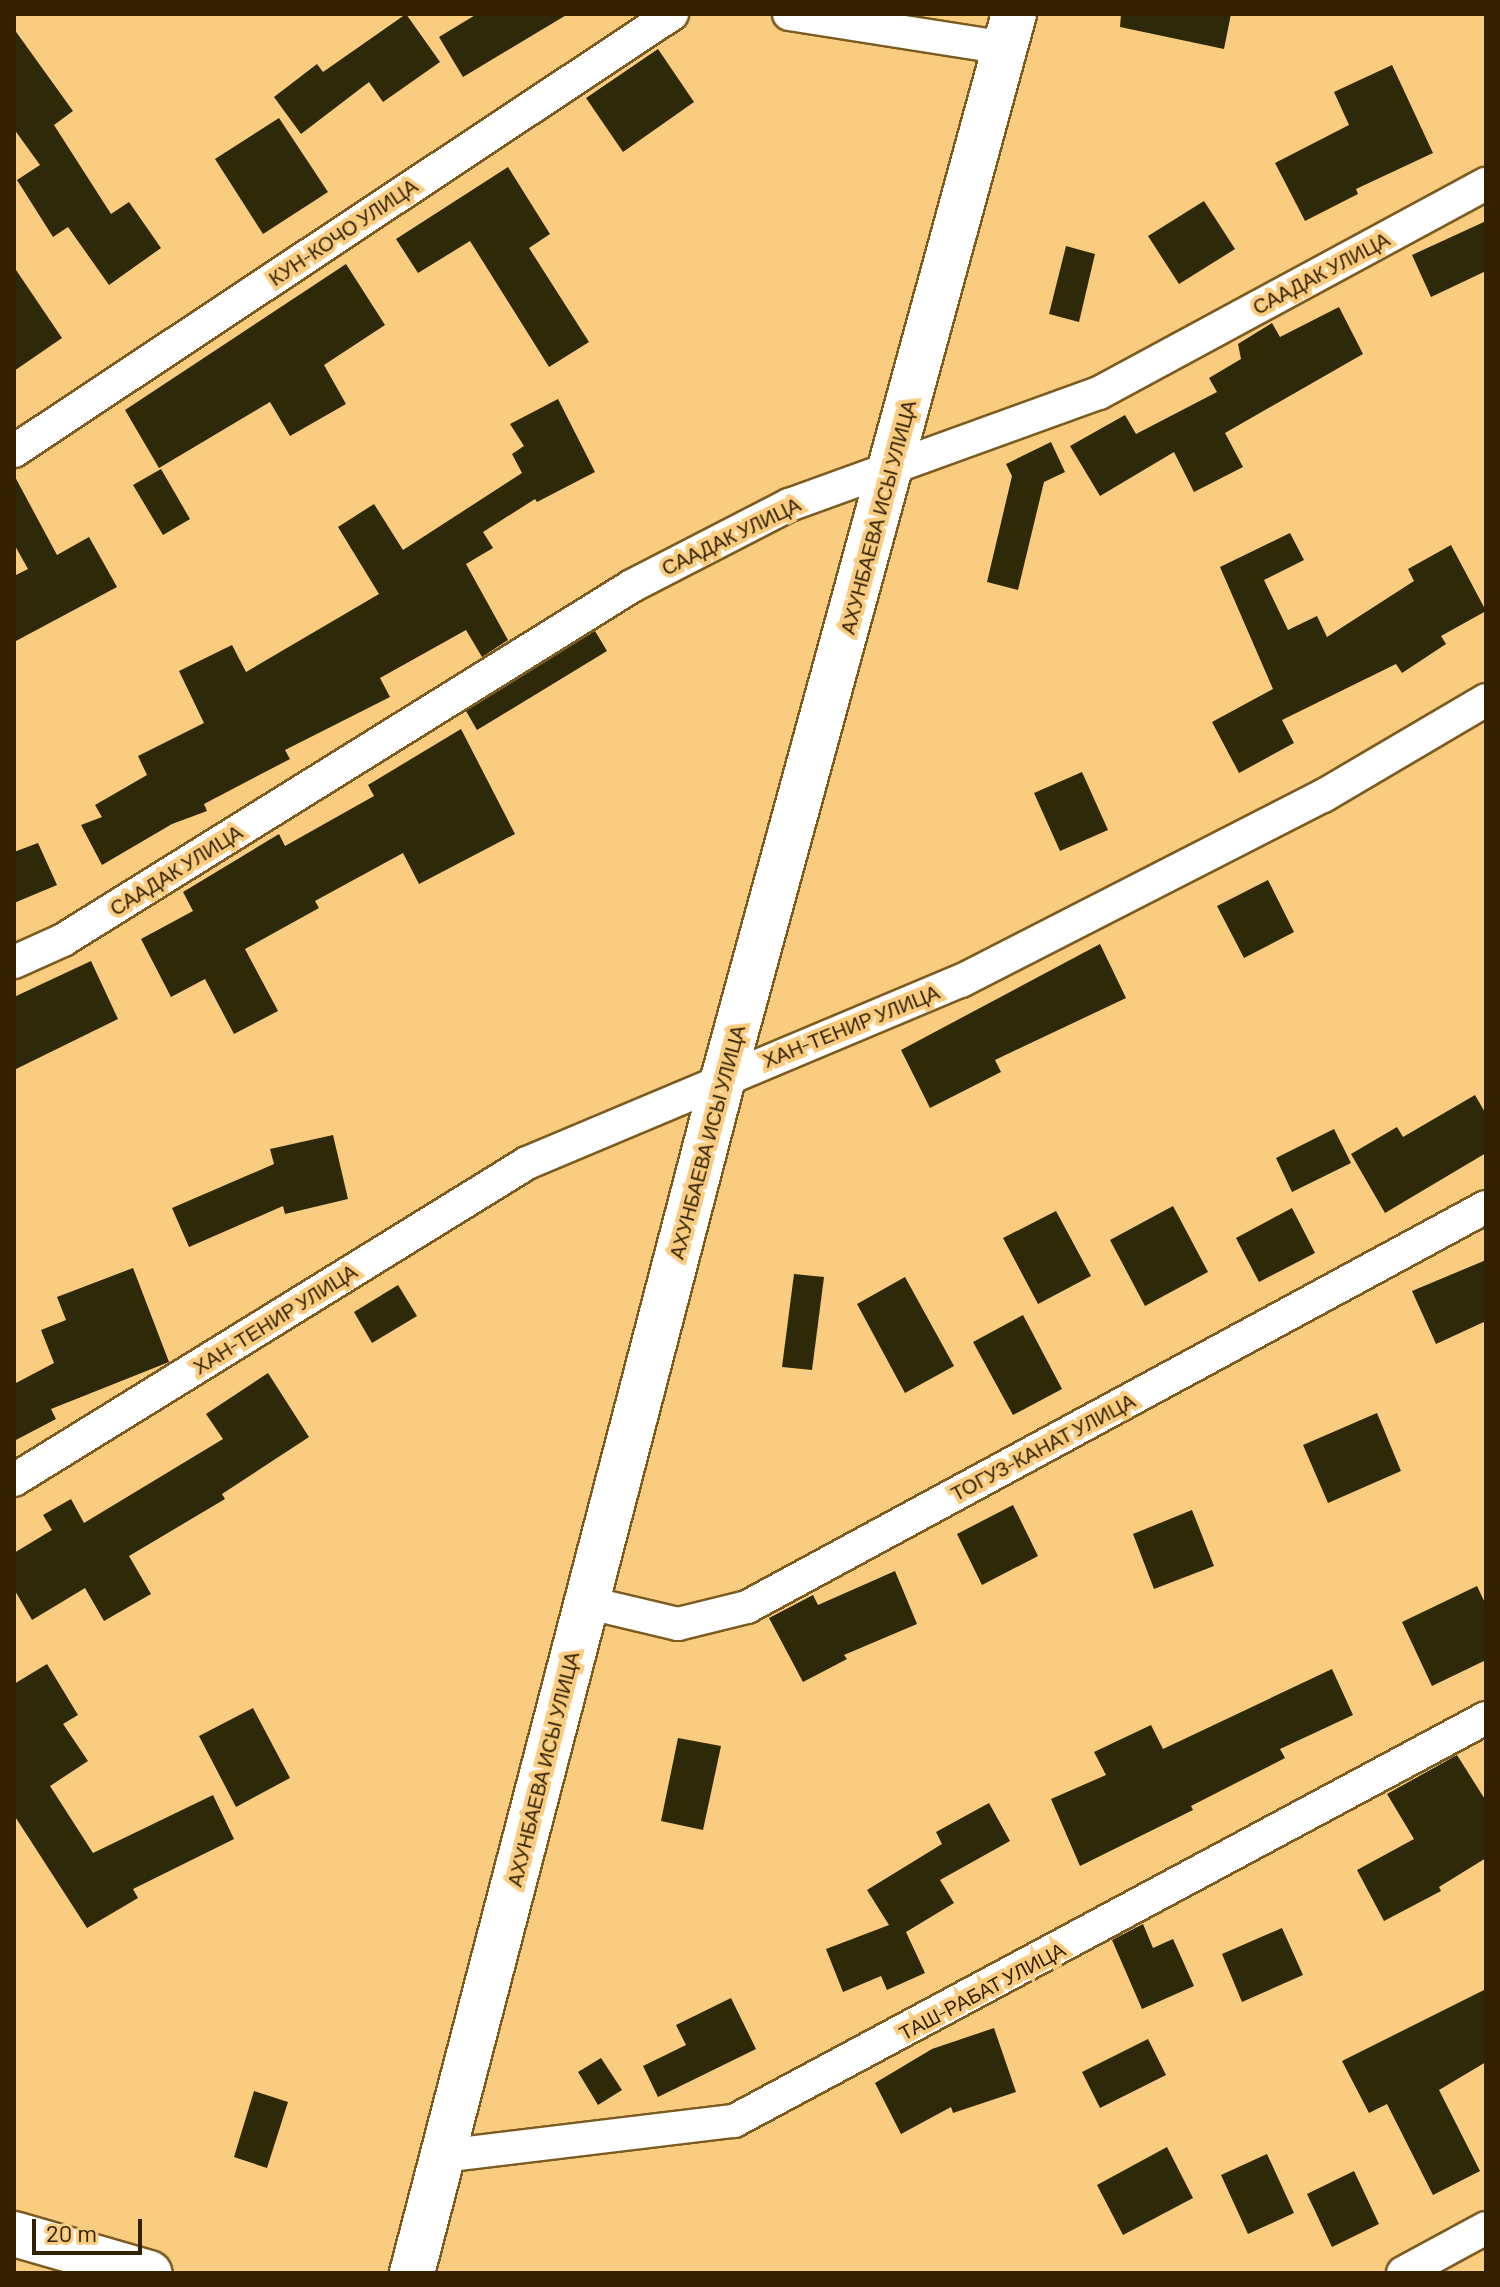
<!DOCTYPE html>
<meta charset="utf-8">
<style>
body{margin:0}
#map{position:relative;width:1500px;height:2287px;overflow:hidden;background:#f9cc80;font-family:Barlow,sans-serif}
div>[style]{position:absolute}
.building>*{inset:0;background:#2e2909}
.roads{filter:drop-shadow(2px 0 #7b5b20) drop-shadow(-2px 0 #7b5b20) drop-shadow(0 2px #7b5b20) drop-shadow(0 -2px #7b5b20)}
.street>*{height:32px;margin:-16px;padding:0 16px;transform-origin:16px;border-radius:16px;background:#fff}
.primary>*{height:44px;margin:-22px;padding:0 22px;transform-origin:22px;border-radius:22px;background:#fff}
span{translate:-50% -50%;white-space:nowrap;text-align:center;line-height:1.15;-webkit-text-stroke:8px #f9cc80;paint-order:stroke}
.street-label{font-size:20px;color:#322101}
.frame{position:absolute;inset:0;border:16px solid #322101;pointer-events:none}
.scale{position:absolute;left:32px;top:2219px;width:110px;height:36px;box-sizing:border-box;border:4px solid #322101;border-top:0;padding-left:10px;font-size:24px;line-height:28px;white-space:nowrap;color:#322101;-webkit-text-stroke:6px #f9cc80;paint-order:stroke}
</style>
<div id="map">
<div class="building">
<div style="clip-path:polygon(406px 14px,440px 62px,383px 102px,369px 82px,301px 134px,274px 97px,317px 64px,323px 72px)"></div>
<div style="clip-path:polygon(477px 14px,568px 14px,463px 77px,439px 37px)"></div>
<div style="clip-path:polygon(1121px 14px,1231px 14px,1224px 49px,1120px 27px)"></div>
<div style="clip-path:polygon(14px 29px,73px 111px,54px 125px,111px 214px,129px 202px,161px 248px,109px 285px,68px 227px,53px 237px,17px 180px,40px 165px,14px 129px)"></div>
<div style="clip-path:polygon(658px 49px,694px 102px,623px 152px,586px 98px)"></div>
<div style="clip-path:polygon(1392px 65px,1433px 153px,1356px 189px,1358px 194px,1305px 221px,1275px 163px,1349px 125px,1334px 92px)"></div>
<div style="clip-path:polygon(279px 118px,328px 192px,263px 234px,215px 159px)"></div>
<div style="clip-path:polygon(508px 167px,550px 234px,529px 248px,589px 342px,549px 367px,470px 241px,418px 273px,396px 239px)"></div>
<div style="clip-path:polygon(1204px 201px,1235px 249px,1179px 284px,1148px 236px)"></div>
<div style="clip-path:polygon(1486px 221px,1486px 271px,1431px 297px,1412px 255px)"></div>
<div style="clip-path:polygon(1066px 246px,1095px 254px,1079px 322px,1049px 314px)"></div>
<div style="clip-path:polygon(346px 264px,385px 325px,324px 365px,346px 404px,290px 436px,270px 402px,159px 468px,125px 410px)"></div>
<div style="clip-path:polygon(14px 267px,62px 338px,14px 371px)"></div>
<div style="clip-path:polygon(1339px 307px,1363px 354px,1225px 433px,1243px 467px,1194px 492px,1174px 452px,1100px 496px,1070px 446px,1125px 415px,1136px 434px,1217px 392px,1209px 378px,1241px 359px,1238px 344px,1272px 323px,1280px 337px)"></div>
<div style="clip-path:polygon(558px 399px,595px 472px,537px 502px,535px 499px,483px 532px,493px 548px,466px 564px,508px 640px,482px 657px,466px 630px,380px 678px,390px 697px,285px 750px,290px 759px,204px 804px,207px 811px,172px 824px,102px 865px,81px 825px,102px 817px,95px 805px,147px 775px,138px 756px,204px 723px,179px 671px,232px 645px,246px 672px,379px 594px,338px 527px,374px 504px,403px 550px,522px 473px,512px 454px,524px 446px,510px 424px)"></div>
<div style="clip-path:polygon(1051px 442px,1065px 472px,1044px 482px,1018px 590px,987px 582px,1012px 476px,1006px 464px)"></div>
<div style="clip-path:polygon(161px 469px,190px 519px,163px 535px,133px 485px)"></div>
<div style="clip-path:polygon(14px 475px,57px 555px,89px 537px,117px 587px,14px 642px,14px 576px,28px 569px,14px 544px)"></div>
<div style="clip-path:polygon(1290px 533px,1304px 560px,1264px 580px,1288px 630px,1317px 616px,1327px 637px,1414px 581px,1408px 569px,1451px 545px,1486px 611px,1441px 636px,1446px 644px,1402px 673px,1396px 664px,1282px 720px,1294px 743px,1239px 773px,1212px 722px,1273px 689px,1220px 567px)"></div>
<div style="clip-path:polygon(595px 631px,607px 651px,477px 730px,466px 711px)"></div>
<div style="clip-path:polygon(461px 729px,515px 834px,419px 884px,403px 853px,315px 901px,319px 908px,245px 949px,278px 1011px,234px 1034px,205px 979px,171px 997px,141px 939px,193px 911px,183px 892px,279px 834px,285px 846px,374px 796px,368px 785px)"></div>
<div style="clip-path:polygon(1082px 772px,1108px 830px,1060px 851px,1034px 793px)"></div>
<div style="clip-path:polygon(38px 843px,57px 885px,14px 903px,14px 852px)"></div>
<div style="clip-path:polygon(1268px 880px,1294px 932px,1244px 958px,1217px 906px)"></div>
<div style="clip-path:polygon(1100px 944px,1126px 998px,995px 1060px,1001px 1072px,930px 1108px,901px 1050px)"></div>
<div style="clip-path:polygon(91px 961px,118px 1019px,14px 1070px,14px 997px)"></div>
<div style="clip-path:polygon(1475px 1095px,1486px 1114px,1486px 1153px,1385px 1213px,1351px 1154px,1397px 1127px,1403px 1137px)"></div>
<div style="clip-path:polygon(1334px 1129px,1351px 1163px,1292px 1192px,1276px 1158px)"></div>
<div style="clip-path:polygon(333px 1135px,348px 1199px,285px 1214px,283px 1206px,189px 1247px,172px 1208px,274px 1164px,270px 1149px)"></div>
<div style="clip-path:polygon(1173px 1206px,1208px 1272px,1145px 1306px,1110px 1240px)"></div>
<div style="clip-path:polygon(1292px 1208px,1315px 1253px,1259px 1282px,1236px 1238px)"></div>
<div style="clip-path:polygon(1056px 1211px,1091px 1276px,1038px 1304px,1003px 1238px)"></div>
<div style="clip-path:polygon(1486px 1260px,1486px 1321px,1436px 1344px,1412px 1291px)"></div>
<div style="clip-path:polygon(133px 1268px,169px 1362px,51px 1409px,56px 1419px,14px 1441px,14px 1384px,54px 1363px,41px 1330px,66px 1320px,57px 1297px)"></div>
<div style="clip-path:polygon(794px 1274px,824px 1277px,812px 1370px,782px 1367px)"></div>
<div style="clip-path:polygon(905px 1277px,954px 1366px,905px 1393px,857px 1304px)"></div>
<div style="clip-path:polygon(398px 1285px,417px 1316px,372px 1343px,354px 1312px)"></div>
<div style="clip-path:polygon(1023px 1315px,1062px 1389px,1013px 1415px,973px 1342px)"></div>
<div style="clip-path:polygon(268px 1373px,309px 1437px,222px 1494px,225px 1499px,129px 1556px,151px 1594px,104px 1621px,85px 1588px,32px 1620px,14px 1589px,14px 1553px,52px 1530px,43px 1515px,71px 1499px,84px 1523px,223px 1439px,206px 1414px)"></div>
<div style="clip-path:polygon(1377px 1413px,1401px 1471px,1328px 1503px,1303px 1445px)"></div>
<div style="clip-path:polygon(1013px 1505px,1038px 1556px,982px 1585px,957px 1534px)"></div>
<div style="clip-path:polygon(1192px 1510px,1214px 1566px,1154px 1589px,1133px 1534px)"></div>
<div style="clip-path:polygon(895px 1571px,917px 1624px,844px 1655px,847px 1659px,803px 1682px,769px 1618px,813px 1595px,818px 1605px)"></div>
<div style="clip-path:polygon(1477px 1586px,1486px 1605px,1486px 1660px,1432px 1686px,1402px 1622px)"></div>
<div style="clip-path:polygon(47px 1664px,78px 1715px,63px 1724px,88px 1761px,50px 1786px,93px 1853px,213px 1795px,234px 1839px,133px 1889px,138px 1898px,87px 1928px,14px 1815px,14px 1684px)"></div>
<div style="clip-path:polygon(1332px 1669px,1353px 1715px,1280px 1749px,1285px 1758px,1191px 1806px,1193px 1810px,1080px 1866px,1051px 1799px,1106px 1775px,1094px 1752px,1151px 1725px,1163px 1749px)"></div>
<div style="clip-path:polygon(253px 1708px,290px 1778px,236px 1807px,199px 1736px)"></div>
<div style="clip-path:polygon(678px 1738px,721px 1746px,703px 1830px,661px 1821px)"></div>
<div style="clip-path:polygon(1457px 1755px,1486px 1801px,1486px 1858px,1439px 1887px,1441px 1891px,1384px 1921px,1357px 1870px,1414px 1839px,1387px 1794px)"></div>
<div style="clip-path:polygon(989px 1803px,1010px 1841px,940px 1880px,954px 1903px,906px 1932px,925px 1973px,887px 1990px,881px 1976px,843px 1992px,826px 1949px,889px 1925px,867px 1890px,942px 1844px,936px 1832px)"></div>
<div style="clip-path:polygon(1143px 1924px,1153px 1948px,1173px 1939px,1194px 1986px,1142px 2009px,1112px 1940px)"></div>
<div style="clip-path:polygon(1282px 1928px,1303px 1975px,1242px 2002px,1222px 1954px)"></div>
<div style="clip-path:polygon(1486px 1989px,1486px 2062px,1439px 2090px,1480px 2171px,1433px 2195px,1387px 2104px,1369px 2113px,1342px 2061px)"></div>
<div style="clip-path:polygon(731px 1998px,756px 2049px,658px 2097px,643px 2066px,686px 2045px,676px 2025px)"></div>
<div style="clip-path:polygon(994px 2028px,1016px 2092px,953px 2113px,951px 2107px,901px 2134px,875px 2083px,932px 2049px)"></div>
<div style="clip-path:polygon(1148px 2039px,1166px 2075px,1100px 2108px,1082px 2072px)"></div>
<div style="clip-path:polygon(601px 2058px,622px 2090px,598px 2105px,578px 2072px)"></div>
<div style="clip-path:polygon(254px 2091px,288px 2102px,267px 2168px,234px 2157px)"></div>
<div style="clip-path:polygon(1167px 2147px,1193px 2198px,1123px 2235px,1097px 2185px)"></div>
<div style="clip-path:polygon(1267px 2154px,1294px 2213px,1248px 2234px,1221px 2175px)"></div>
<div style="clip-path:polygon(1354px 2171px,1379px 2224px,1332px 2247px,1307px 2194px)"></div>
</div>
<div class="roads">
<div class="street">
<div style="left:789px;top:14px;width:219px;rotate:8.9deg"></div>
<div style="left:14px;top:451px;width:790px;rotate:-33.59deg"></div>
<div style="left:14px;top:962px;width:54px;rotate:-24.2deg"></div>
<div style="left:63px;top:940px;width:670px;rotate:-31.89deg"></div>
<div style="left:632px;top:586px;width:177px;rotate:-27.3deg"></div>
<div style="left:789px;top:505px;width:330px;rotate:-19.9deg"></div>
<div style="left:1099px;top:393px;width:440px;rotate:-28.4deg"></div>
<div style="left:14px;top:1480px;width:603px;rotate:-31.71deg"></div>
<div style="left:527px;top:1163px;width:471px;rotate:-22.8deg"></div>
<div style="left:961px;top:981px;width:407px;rotate:-27.1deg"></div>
<div style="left:1323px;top:796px;width:189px;rotate:-30.5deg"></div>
<div style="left:585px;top:1602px;width:96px;rotate:13.3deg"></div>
<div style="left:678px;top:1624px;width:71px;rotate:-13.8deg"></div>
<div style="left:747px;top:1607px;width:840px;rotate:-28.43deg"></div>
<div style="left:443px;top:2156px;width:293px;rotate:-6.9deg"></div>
<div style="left:734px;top:2121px;width:853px;rotate:-28.19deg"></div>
<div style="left:1403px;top:2273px;width:94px;rotate:-28.5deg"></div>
</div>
<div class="primary">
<div style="left:14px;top:2234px;width:141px;rotate:16.1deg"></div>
<div style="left:412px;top:2273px;width:1234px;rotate:-75.4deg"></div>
<div style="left:723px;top:1079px;width:1104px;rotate:-74.72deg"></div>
</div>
</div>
<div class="street-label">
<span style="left:343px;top:232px;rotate:-34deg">КУН-КОЧО УЛИЦА</span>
<span style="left:1321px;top:273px;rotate:-28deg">СААДАК УЛИЦА</span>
<span style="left:878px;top:517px;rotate:-75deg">АХУНБАЕВА ИСЫ УЛИЦА</span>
<span style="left:731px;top:536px;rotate:-26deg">СААДАК УЛИЦА</span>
<span style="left:176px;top:870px;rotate:-32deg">СААДАК УЛИЦА</span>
<span style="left:851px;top:1026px;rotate:-22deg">ХАН-ТЕНИР УЛИЦА</span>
<span style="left:707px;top:1142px;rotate:-75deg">АХУНБАЕВА ИСЫ УЛИЦА</span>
<span style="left:275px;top:1319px;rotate:-32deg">ХАН-ТЕНИР УЛИЦА</span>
<span style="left:1043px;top:1447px;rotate:-28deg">ТОГУЗ-КАНАТ УЛИЦА</span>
<span style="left:543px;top:1769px;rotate:-76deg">АХУНБАЕВА ИСЫ УЛИЦА</span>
<span style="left:982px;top:1991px;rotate:-28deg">ТАШ-РАБАТ УЛИЦА</span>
</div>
<div class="frame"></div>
<div class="scale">20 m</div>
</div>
